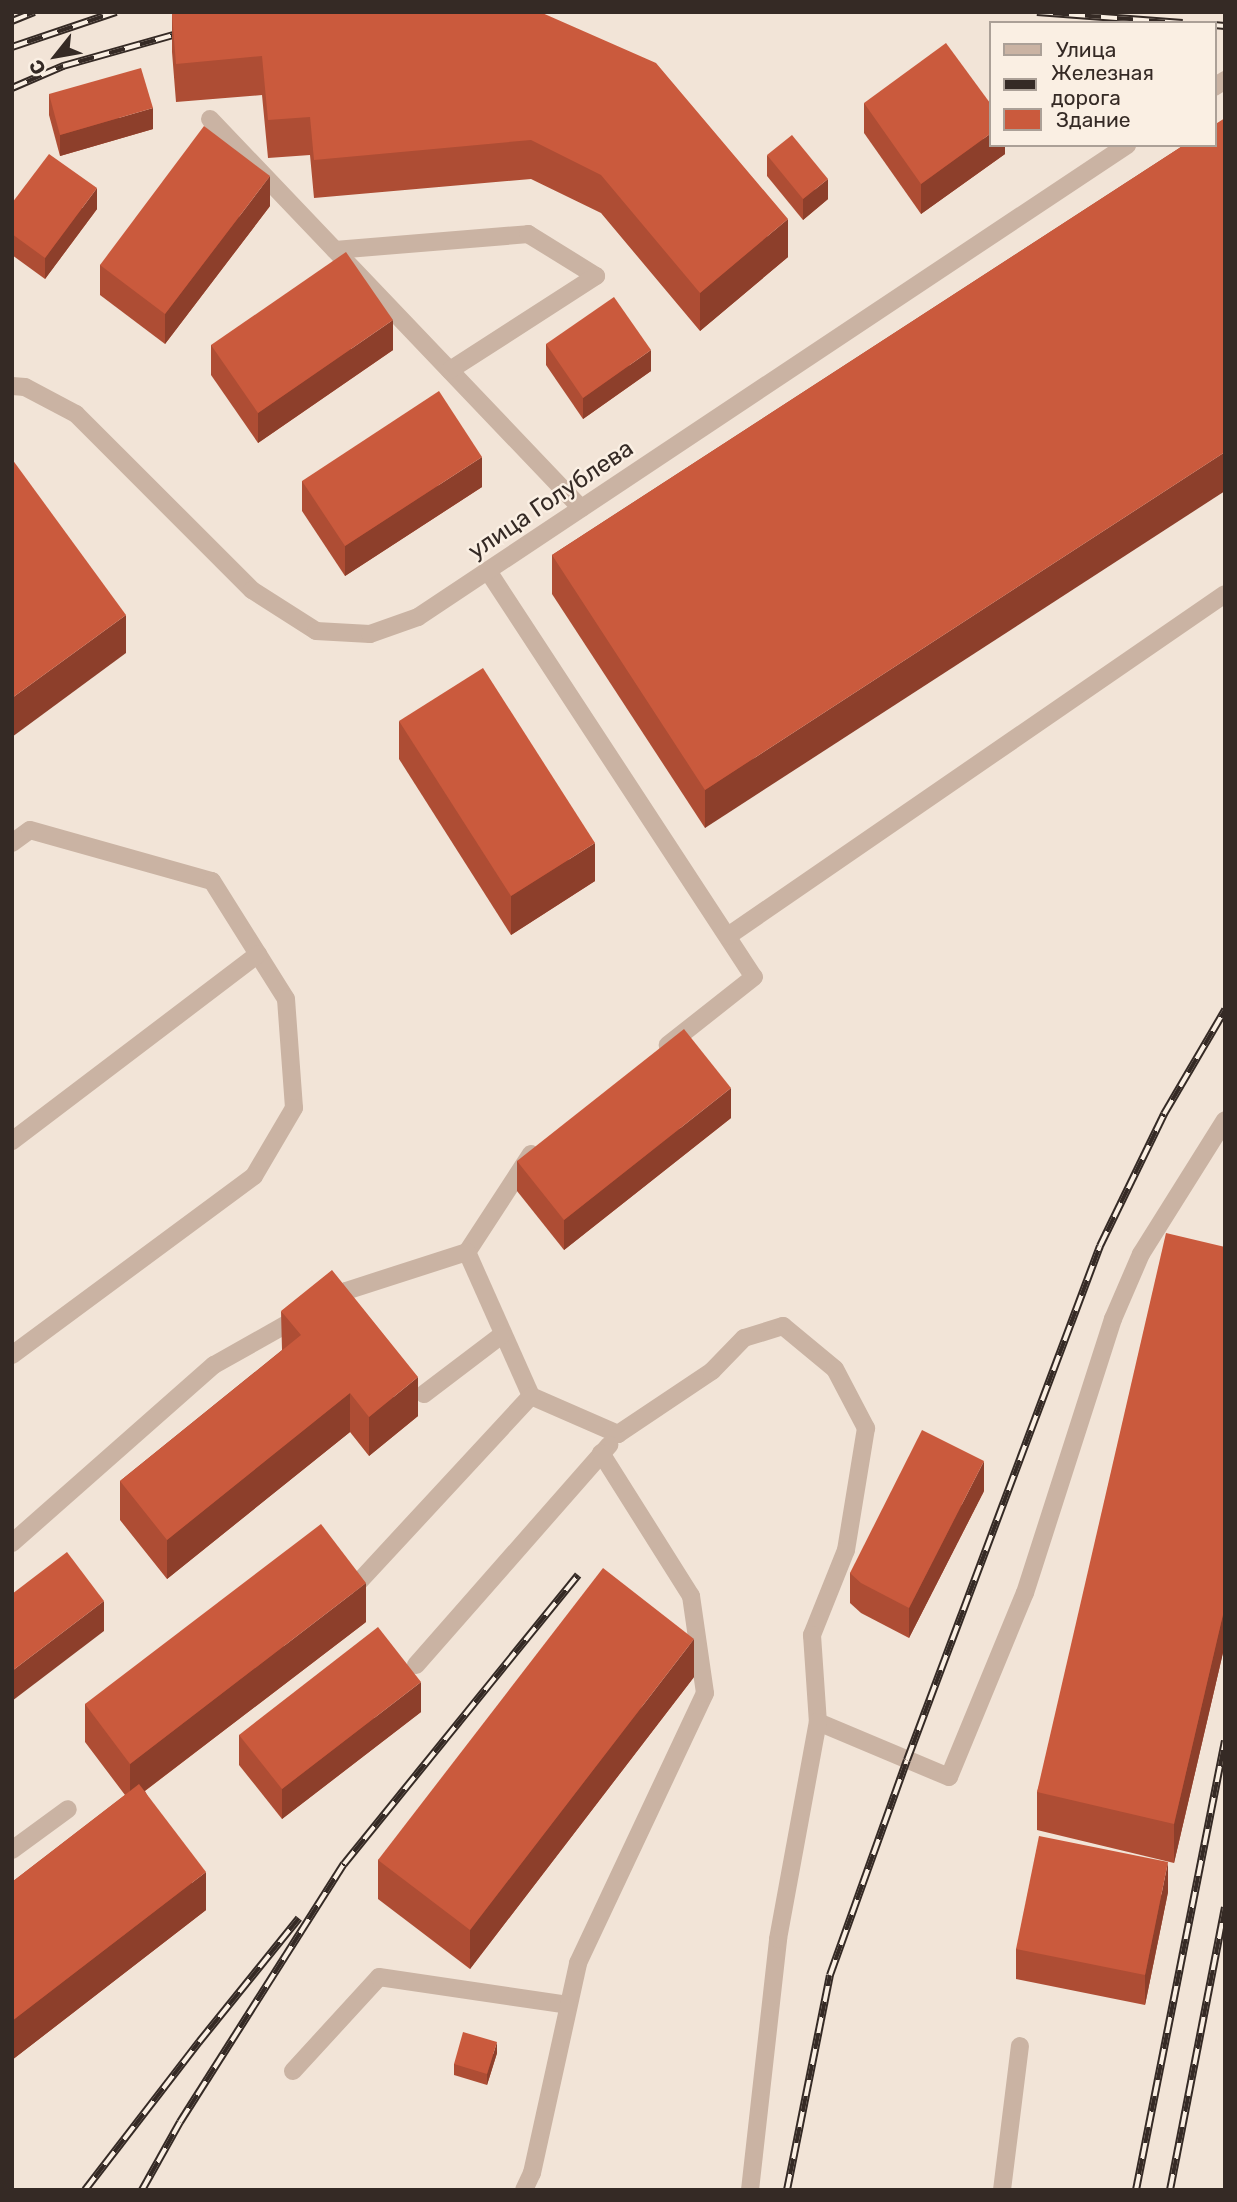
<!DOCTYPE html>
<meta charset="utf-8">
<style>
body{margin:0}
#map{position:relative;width:1237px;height:2202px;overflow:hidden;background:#f2e4d7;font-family:Rubik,sans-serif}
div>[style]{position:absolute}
.lane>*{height:18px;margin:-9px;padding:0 9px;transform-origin:9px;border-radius:9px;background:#cab3a3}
.street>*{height:18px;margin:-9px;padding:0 9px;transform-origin:9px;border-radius:9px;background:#cab3a3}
.rail>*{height:8px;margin-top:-4px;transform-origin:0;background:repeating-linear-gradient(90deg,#faefe3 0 16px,#352a25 0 32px);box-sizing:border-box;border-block:2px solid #352a25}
.wall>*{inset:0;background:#ae4d34}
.shaded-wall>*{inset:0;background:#8d3f2b}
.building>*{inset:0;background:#ca5a3d}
span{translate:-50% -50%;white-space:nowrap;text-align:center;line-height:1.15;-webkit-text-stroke:5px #faefe3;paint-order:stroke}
.street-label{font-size:24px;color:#352a25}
.frame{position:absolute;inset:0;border:14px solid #352a25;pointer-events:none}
.legend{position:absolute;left:989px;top:21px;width:228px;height:126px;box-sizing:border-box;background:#faefe3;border:2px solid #aba097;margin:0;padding:9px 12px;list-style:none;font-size:21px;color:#352a25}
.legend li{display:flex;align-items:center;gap:14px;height:35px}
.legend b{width:35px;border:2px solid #aba097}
.north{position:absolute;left:21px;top:21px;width:70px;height:70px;-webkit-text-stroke:5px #faefe3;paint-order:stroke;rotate:239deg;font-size:19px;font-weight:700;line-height:28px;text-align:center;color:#352a25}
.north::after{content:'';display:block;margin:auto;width:24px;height:32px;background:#352a25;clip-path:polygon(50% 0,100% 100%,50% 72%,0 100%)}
</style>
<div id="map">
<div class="lane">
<div style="left:210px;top:119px;width:538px;rotate:46.36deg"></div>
<div style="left:335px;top:250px;width:194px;rotate:-4.7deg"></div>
<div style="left:528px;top:234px;width:80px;rotate:31.7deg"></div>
<div style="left:596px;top:276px;width:174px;rotate:147.2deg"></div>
<div style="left:488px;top:571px;width:485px;rotate:56.8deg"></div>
<div style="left:754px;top:977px;width:110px;rotate:141.7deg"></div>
<div style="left:12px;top:843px;width:22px;rotate:-36deg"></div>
<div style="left:30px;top:830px;width:189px;rotate:15.7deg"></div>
<div style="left:212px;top:881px;width:139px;rotate:57.9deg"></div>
<div style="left:286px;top:999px;width:109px;rotate:85.8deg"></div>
<div style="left:294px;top:1108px;width:79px;rotate:120.5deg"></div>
<div style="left:254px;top:1176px;width:301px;rotate:143.5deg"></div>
<div style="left:728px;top:936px;width:603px;rotate:-34.53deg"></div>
<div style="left:12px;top:1141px;width:309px;rotate:-37.2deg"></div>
<div style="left:531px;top:1154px;width:117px;rotate:123.1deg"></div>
<div style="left:467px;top:1252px;width:158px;rotate:66deg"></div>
<div style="left:531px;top:1396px;width:95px;rotate:23.6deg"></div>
<div style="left:618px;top:1434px;width:113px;rotate:-33.8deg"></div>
<div style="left:712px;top:1371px;width:46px;rotate:-45.9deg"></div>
<div style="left:744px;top:1338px;width:41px;rotate:-17.1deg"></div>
<div style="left:783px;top:1326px;width:67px;rotate:39.6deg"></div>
<div style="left:835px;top:1369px;width:67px;rotate:62.3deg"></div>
<div style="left:866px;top:1428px;width:124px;rotate:99.3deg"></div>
<div style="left:846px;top:1550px;width:92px;rotate:111.8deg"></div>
<div style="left:812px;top:1635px;width:87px;rotate:86.1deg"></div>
<div style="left:818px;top:1722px;width:142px;rotate:22.8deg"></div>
<div style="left:949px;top:1777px;width:199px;rotate:-67.6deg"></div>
<div style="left:1025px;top:1593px;width:288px;rotate:-72.2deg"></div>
<div style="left:1113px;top:1319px;width:71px;rotate:-66.7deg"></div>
<div style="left:1141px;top:1254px;width:158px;rotate:-57.9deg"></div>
<div style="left:329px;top:1301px;width:20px;rotate:-30deg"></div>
<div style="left:346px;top:1291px;width:127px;rotate:-17.9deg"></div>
<div style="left:424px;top:1394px;width:99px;rotate:-37.2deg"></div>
<div style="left:12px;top:1543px;width:269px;rotate:-41.4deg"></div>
<div style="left:214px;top:1365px;width:100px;rotate:-29.4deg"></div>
<div style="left:356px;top:1585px;width:258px;rotate:-47.2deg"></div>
<div style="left:416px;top:1665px;width:293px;rotate:-48.7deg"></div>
<div style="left:12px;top:1850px;width:69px;rotate:-36.2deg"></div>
<div style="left:293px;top:2071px;width:127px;rotate:-47.5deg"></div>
<div style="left:379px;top:1977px;width:191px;rotate:8.4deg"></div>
<div style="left:524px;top:2190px;width:19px;rotate:-65deg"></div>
<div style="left:532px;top:2173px;width:215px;rotate:-77.6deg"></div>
<div style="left:578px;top:1963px;width:298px;rotate:-64.8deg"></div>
<div style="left:705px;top:1693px;width:98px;rotate:-98.2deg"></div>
<div style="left:691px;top:1596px;width:169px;rotate:-122.2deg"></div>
<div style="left:750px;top:2190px;width:253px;rotate:-83.6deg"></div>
<div style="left:778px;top:1939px;width:221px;rotate:-79.6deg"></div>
<div style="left:1002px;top:2190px;width:145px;rotate:-82.9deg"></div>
</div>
<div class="street">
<div style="left:1214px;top:87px;width:13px;rotate:-32deg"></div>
<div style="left:12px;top:386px;width:13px;rotate:4deg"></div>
<div style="left:25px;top:387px;width:58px;rotate:27.9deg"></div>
<div style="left:76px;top:414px;width:249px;rotate:45deg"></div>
<div style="left:252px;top:590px;width:76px;rotate:32.6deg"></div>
<div style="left:316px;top:631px;width:54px;rotate:3.2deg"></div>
<div style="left:370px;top:634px;width:51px;rotate:-19.5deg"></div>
<div style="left:418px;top:617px;width:852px;rotate:-33.65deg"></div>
</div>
<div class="rail">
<div style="left:1037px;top:12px;width:146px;rotate:4.3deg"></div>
<div style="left:12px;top:21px;width:24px;rotate:-22deg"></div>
<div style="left:1214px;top:25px;width:11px;rotate:5deg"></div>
<div style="left:12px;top:47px;width:110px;rotate:-18.6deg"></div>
<div style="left:12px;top:88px;width:56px;rotate:-23.3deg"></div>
<div style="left:63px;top:66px;width:133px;rotate:-15.7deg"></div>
<div style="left:85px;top:2190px;width:187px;rotate:-52.4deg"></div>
<div style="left:199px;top:2042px;width:159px;rotate:-51.1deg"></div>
<div style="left:142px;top:2190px;width:78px;rotate:-60.8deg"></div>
<div style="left:180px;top:2122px;width:306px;rotate:-57.6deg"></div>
<div style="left:344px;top:1864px;width:372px;rotate:-51deg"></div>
<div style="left:787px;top:2190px;width:219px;rotate:-78.7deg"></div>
<div style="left:830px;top:1975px;width:228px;rotate:-70.3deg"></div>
<div style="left:907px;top:1760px;width:549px;rotate:-69.42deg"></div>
<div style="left:1100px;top:1246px;width:147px;rotate:-64.1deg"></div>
<div style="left:1164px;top:1114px;width:121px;rotate:-59.6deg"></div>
<div style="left:1136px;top:2190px;width:458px;rotate:-78.8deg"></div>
<div style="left:1170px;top:2190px;width:288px;rotate:-79deg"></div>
</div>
<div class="wall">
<div style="clip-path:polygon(540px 12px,788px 257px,700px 331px,601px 213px,531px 179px,314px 198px,310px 155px,268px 158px,262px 95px,176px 102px,172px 52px,172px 14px)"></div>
<div style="clip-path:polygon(49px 94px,153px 129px,60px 156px,49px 115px)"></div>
<div style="clip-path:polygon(864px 103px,1005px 145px,1005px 154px,921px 214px,864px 133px)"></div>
<div style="clip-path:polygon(1184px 145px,705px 828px,552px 594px,552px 555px)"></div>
<div style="clip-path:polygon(767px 155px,828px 199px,803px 220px,767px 176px)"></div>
<div style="clip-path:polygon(12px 203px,97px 209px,45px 279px,12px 255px)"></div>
<div style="clip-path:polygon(270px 206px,165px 344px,100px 295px,100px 265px)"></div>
<div style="clip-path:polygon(546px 344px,651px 371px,583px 419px,546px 365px)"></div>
<div style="clip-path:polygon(211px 345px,393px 350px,258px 443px,211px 375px)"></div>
<div style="clip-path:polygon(302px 481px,482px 487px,345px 576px,302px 511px)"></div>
<div style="clip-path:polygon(399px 721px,595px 881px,511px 935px,399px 759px)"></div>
<div style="clip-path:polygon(731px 1118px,564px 1250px,517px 1191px,517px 1161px)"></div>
<div style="clip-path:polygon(1225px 1247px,1225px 1644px,1174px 1863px,1037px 1830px,1037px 1792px)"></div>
<div style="clip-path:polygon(281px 1311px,418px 1416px,369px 1456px,350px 1432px,167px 1579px,120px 1520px,120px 1481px,282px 1350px)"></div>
<div style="clip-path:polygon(984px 1491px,909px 1638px,861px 1613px,850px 1603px,850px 1573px)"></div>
<div style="clip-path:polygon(366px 1622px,145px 1791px,206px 1910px,12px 2060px,12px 1882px,125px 1795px,85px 1742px,85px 1704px)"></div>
<div style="clip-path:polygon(694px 1677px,470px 1969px,378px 1899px,378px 1860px)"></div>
<div style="clip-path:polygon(421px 1712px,282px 1819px,239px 1765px,239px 1735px)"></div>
<div style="clip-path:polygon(1168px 1892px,1145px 2005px,1016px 1979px,1016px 1949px)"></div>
<div style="clip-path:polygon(497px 2053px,487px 2085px,454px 2075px,454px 2064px)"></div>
</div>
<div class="shaded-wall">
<div style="clip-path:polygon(153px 108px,153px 129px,60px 156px,60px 135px)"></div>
<div style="clip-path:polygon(990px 134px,990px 145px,1005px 145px,1005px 154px,921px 214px,921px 184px)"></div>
<div style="clip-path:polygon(270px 176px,270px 206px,165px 344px,165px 314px)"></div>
<div style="clip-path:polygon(828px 179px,828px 199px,803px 220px,803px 199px)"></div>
<div style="clip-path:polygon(97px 188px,97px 209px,45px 279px,45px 258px)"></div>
<div style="clip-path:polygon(788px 219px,788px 257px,700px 331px,700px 293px)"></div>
<div style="clip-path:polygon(393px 320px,393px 350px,258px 443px,258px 413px)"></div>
<div style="clip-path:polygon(651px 350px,651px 371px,583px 419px,583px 398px)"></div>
<div style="clip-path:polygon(1225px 452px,1225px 491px,705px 828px,705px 790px)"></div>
<div style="clip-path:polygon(482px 457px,482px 487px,345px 576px,345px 546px)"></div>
<div style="clip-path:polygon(126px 615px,126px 653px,12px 737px,12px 698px)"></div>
<div style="clip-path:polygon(595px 843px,595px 881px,511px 935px,511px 896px)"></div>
<div style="clip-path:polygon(731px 1088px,731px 1118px,564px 1250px,564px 1220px)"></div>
<div style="clip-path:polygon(418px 1377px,418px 1416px,369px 1456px,369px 1417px)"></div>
<div style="clip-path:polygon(350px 1393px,350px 1432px,167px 1579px,167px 1540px)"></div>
<div style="clip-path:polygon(984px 1461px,984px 1491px,909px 1638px,909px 1608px)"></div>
<div style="clip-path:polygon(366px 1583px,366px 1622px,130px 1802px,130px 1764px)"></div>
<div style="clip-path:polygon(104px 1601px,104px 1631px,12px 1701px,12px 1671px)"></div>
<div style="clip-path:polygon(1225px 1606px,1225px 1644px,1174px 1863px,1174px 1824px)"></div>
<div style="clip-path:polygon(694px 1639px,694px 1677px,470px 1969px,470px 1930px)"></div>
<div style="clip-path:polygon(421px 1682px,421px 1712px,282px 1819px,282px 1789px)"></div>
<div style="clip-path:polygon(1168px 1862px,1168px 1892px,1145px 2005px,1145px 1975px)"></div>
<div style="clip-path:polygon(206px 1872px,206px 1910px,12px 2060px,12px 2021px)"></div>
<div style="clip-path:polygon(497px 2042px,497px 2053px,487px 2085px,487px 2074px)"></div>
</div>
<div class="building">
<div style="clip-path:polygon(186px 12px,540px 12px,656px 63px,788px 219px,700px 293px,601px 175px,531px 140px,314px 160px,310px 117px,268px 120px,262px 56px,176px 64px,172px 14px)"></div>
<div style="clip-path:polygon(946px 43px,990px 103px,990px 134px,921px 184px,864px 103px)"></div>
<div style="clip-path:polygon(141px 68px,153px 108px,60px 135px,49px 94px)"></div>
<div style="clip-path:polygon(1225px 118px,1225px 452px,705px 790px,552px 555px,1184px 145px,1214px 145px,1214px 125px)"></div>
<div style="clip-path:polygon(204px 126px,270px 176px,165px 314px,100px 265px)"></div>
<div style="clip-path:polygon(792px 135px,828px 179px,803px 199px,767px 155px)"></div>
<div style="clip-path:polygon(49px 154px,97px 188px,45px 258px,12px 234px,12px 203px)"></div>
<div style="clip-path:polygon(346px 252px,393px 320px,258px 413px,211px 345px)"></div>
<div style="clip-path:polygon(614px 297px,651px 350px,583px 398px,546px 344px)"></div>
<div style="clip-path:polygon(439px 391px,482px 457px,345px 546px,302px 481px)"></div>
<div style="clip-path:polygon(12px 459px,126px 615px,12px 698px)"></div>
<div style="clip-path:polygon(483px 668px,595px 843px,511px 896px,399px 721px)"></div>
<div style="clip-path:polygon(684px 1029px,731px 1088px,564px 1220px,517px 1161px)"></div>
<div style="clip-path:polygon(1166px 1233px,1225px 1247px,1225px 1606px,1174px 1824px,1037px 1792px)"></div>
<div style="clip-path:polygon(332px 1270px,418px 1377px,369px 1417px,350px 1393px,167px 1540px,120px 1481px,301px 1335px,281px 1311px)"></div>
<div style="clip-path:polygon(922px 1430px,984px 1461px,909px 1608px,861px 1583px,850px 1573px)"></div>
<div style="clip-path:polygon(321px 1524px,366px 1583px,130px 1764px,85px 1704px)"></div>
<div style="clip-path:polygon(67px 1552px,104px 1601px,12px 1671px,12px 1594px)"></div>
<div style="clip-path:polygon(603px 1568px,694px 1639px,470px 1930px,378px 1860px)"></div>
<div style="clip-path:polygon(378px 1627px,421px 1682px,282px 1789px,239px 1735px)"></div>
<div style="clip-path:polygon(139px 1784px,206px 1872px,12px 2021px,12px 1882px)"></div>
<div style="clip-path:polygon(1039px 1836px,1168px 1862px,1145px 1975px,1016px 1949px)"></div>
<div style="clip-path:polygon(463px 2032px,497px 2042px,487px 2074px,454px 2064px)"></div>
</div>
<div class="street-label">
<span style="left:551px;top:500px;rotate:-34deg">улица Голублева</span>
</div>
<div class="frame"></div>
<ul class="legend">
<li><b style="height:9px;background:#cab3a3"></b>Улица</li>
<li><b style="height:9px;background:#352a25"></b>Железная дорога</li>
<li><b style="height:19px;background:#ca5a3d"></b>Здание</li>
</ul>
<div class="north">С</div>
</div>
